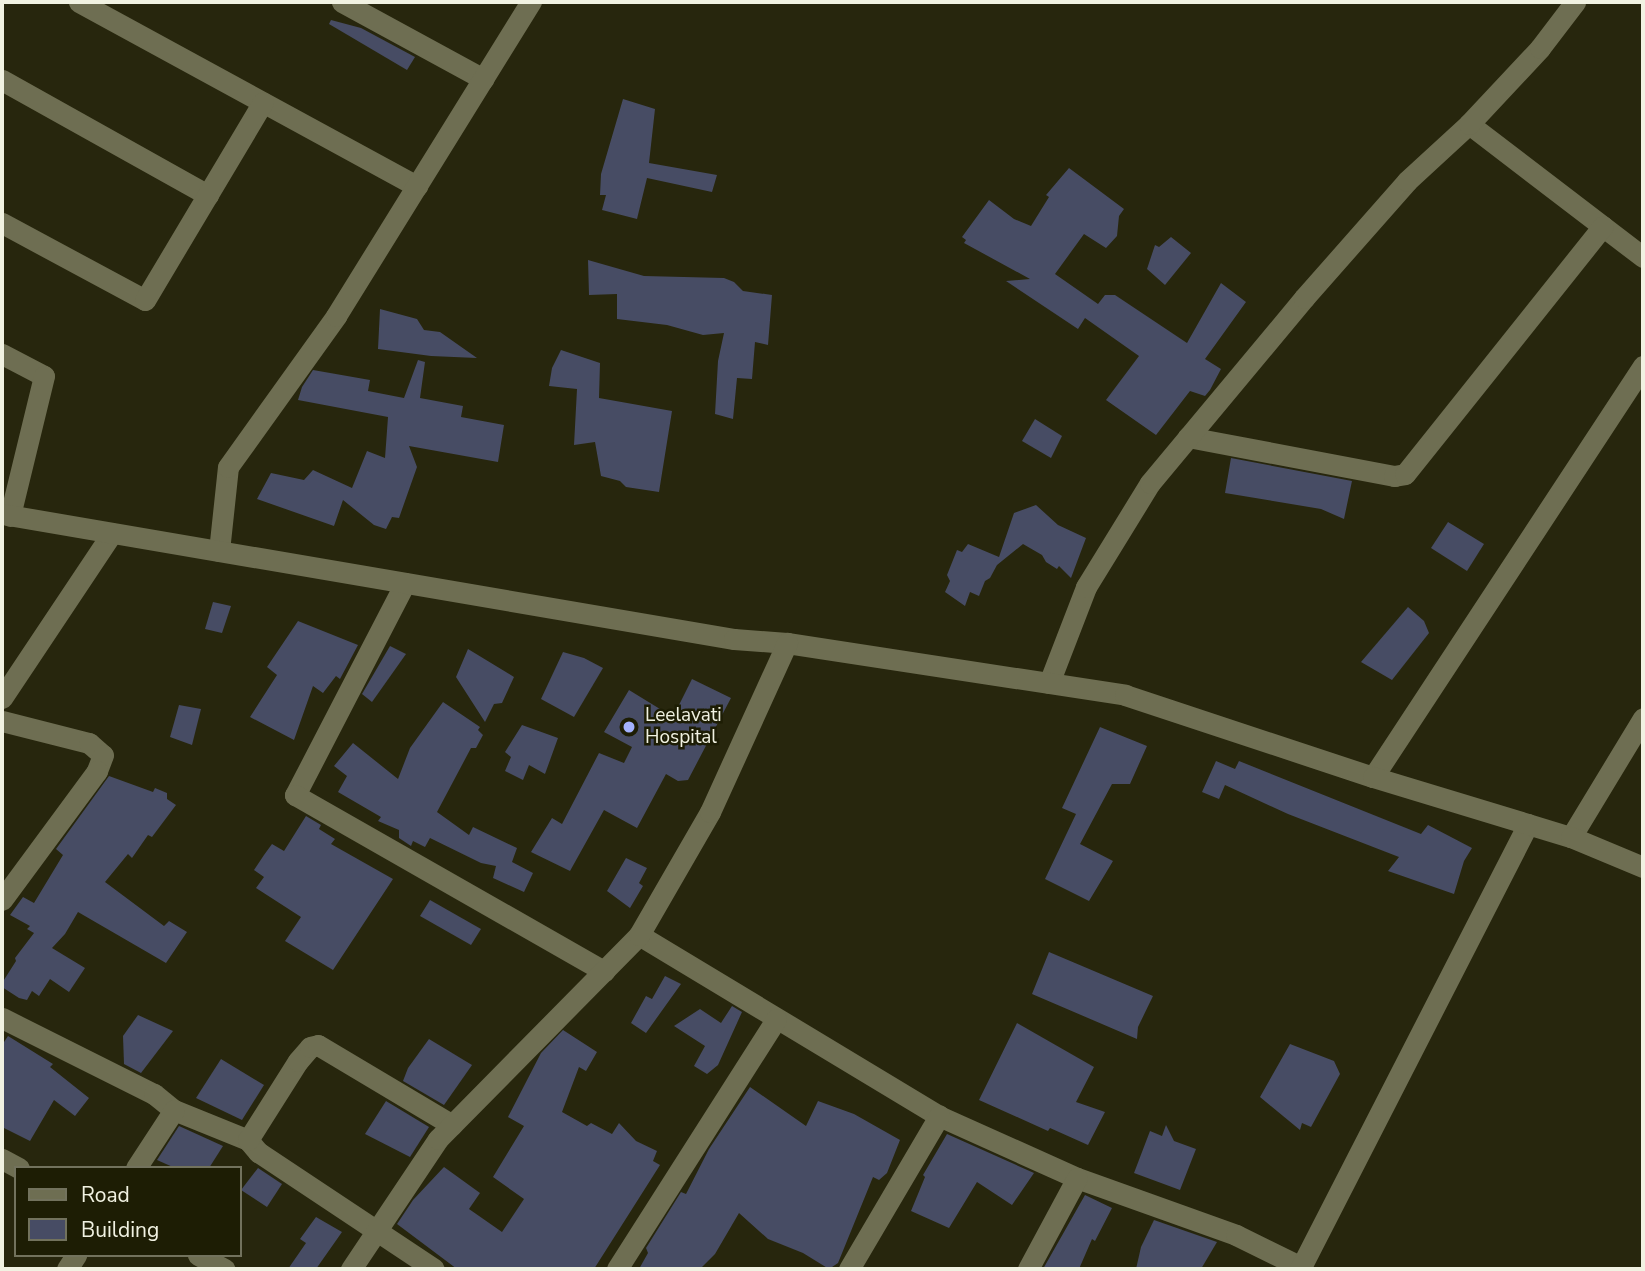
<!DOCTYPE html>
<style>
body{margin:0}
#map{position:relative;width:1645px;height:1271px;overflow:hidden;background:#27260d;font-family:"Nunito Sans",sans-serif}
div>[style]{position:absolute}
.building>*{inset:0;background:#474c64}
.street>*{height:21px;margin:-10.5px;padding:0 10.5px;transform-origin:10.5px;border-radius:10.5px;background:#6e6e52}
.secondary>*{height:21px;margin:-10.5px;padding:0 10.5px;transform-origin:10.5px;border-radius:10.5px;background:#6e6e52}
.dots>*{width:19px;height:19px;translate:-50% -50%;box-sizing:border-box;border:4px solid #1d1d04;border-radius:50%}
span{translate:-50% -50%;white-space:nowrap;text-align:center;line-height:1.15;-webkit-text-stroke:5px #1d1d04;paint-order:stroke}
.poi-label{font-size:19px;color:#f1f2e2}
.left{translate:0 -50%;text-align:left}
.frame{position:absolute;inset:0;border:4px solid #f1f2e2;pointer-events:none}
.legend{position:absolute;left:14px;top:1166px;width:228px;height:91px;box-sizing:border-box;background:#1d1d04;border:2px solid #72725d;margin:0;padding:9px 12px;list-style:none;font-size:21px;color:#f1f2e2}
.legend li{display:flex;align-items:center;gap:14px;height:35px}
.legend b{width:35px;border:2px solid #72725d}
</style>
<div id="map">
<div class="building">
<div style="clip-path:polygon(331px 20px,361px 28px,415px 57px,407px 70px,329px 24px)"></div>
<div style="clip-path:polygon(623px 99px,655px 109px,649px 163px,717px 175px,712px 192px,647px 178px,637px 219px,602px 210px,606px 195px,600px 195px,601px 174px)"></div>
<div style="clip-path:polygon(1069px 168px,1124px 209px,1119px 216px,1117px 236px,1106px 248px,1084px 234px,1055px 274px,1098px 304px,1105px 295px,1115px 295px,1187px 343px,1221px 283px,1246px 302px,1205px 359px,1221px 369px,1210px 390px,1205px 396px,1190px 391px,1156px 435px,1106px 400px,1139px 356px,1085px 318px,1078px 329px,1006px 281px,1030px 279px,964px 243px,966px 240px,962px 237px,989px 200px,1014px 219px,1031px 226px,1049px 197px,1046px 195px)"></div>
<div style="clip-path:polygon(1171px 237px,1191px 253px,1165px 285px,1147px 269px,1155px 245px,1159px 247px)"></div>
<div style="clip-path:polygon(588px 260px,644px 276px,724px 278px,734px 282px,743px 291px,772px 295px,768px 345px,755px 342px,752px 379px,737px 378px,733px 419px,715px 414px,718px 361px,724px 333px,703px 335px,667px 325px,617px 319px,617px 294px,589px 295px)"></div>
<div style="clip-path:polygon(380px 309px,417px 319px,424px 330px,440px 332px,477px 358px,431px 356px,378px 349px)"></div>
<div style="clip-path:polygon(561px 350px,600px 363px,599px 398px,672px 411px,659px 492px,626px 487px,620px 481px,601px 476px,595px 442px,574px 445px,577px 389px,549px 386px,552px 368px)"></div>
<div style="clip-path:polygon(418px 360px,425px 362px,420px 398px,463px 406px,461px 417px,504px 425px,498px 462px,409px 446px,417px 467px,399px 518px,392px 517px,386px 529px,374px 525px,343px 500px,334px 526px,257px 499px,271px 473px,304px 480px,313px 470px,352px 488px,367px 451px,385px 458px,388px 417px,298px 400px,302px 387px,313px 370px,370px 380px,368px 391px,404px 398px)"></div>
<div style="clip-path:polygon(1035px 419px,1062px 436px,1051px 458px,1022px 441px)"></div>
<div style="clip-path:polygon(1231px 458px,1352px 481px,1344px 519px,1321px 509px,1225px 493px)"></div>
<div style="clip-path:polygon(1036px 505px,1058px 525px,1086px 538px,1071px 578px,1059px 566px,1057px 569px,1046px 562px,1042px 555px,1023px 544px,997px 565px,990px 578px,985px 581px,979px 596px,970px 592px,965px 606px,945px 592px,950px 581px,947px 575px,957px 550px,962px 552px,968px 544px,999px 557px,1014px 513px)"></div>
<div style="clip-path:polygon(1448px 522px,1484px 544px,1467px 571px,1431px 548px)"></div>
<div style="clip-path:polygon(213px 602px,231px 606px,222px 633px,205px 629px)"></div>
<div style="clip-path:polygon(1408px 607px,1424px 621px,1429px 633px,1392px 680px,1361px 662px)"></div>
<div style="clip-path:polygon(298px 621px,358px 645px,340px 679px,336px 676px,323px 693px,313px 686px,294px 740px,250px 717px,277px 675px,267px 667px)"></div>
<div style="clip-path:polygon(390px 646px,406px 654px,372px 702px,362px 694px)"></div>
<div style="clip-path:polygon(468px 649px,514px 677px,502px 703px,494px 704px,485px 722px,456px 677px)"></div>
<div style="clip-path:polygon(563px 652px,584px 658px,603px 668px,574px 717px,541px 699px)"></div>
<div style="clip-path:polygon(692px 679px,731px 698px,688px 780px,678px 781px,666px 774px,637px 828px,604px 810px,570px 871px,531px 852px,552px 818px,562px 824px,599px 753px,624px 763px,632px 747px,604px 732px,629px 690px,673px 717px)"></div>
<div style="clip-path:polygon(443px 702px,480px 727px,478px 730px,483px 735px,476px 748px,471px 748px,437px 812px,469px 835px,473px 827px,517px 848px,512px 862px,533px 873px,524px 892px,493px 878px,496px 866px,481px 863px,430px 838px,425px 847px,413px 841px,411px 846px,399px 838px,399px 830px,378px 821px,381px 817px,338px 792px,347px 776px,334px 766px,353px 743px,398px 779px,410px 748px)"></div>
<div style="clip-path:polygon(179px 705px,201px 709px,192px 745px,170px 737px)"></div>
<div style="clip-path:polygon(522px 725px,558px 738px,545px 774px,529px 765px,523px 780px,505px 771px,511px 757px,505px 752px)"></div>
<div style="clip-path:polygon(1100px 727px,1147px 746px,1130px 784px,1112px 784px,1080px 844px,1113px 861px,1089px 901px,1045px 879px,1076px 814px,1062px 808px)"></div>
<div style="clip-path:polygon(1216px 761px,1235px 769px,1239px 761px,1421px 834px,1428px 825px,1472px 848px,1464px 861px,1454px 894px,1388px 871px,1399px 857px,1288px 814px,1225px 785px,1219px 799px,1202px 792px)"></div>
<div style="clip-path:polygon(109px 776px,153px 792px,155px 788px,167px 793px,167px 799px,176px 805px,152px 837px,148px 835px,132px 858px,128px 854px,105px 882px,164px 926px,169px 921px,187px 932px,166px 963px,78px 912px,65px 934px,52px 948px,85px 968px,69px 992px,50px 979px,39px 996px,32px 991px,27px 1000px,19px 998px,2px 987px,2px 983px,16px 961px,15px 958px,34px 933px,27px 929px,30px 926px,10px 915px,23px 897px,34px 903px,63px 855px,56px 849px)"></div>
<div style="clip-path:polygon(306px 816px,321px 825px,319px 829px,335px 839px,331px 844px,393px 879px,333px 970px,285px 941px,301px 917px,256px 888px,264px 877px,254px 870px,264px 855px,272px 844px,284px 851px)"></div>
<div style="clip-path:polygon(626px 858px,647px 868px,639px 883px,643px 886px,630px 908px,607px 891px)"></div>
<div style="clip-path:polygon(430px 900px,481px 929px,471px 945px,420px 916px)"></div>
<div style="clip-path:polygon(1049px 952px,1153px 996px,1138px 1027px,1137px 1039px,1032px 994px)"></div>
<div style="clip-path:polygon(665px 976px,681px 984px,646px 1033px,631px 1023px,646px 996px,652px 999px)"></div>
<div style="clip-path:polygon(732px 1006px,742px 1012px,718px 1065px,707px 1074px,694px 1066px,705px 1046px,674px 1026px,700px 1009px,721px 1023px)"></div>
<div style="clip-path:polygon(138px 1015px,173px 1031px,141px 1073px,124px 1064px,123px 1036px)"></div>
<div style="clip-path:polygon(1017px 1023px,1094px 1067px,1076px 1102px,1105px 1112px,1088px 1145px,1050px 1128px,1048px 1131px,979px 1100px)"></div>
<div style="clip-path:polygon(563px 1030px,597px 1052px,586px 1071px,579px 1067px,562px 1112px,587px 1126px,591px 1123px,612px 1134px,619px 1123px,636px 1141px,657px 1151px,653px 1161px,660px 1165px,594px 1269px,457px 1269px,397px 1224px,413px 1200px,444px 1167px,480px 1193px,469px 1209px,502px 1232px,524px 1199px,493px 1177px,524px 1126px,508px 1117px,541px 1053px)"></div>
<div style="clip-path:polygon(8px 1036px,53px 1064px,50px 1067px,89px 1098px,75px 1116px,54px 1100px,30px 1141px,2px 1127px,2px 1045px)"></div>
<div style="clip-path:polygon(429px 1039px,472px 1065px,444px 1105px,403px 1081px,408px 1068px)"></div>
<div style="clip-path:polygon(1290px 1044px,1334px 1061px,1340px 1074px,1311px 1127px,1302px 1123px,1300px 1130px,1260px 1097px)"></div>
<div style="clip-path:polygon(221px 1059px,264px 1085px,242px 1120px,196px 1098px)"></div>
<div style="clip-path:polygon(750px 1087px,806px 1126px,818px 1101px,854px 1114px,900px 1140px,887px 1173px,879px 1180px,873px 1177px,838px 1263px,829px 1269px,803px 1253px,768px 1239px,739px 1213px,715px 1254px,700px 1269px,639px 1269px,648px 1253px,646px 1248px,681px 1192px,686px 1194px,709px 1149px)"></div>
<div style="clip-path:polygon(386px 1101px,429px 1127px,410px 1157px,365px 1134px)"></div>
<div style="clip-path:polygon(1166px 1125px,1174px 1141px,1196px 1149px,1180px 1190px,1134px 1173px,1150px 1131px,1162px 1136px)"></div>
<div style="clip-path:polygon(179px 1126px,223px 1146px,209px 1168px,175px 1168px,157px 1160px)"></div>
<div style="clip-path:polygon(947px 1134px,1034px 1173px,1012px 1205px,977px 1182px,949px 1228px,911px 1211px,925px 1177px,923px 1175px)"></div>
<div style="clip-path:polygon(258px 1168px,282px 1184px,267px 1207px,241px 1190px)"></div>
<div style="clip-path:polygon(1085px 1195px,1112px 1208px,1095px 1241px,1092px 1239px,1079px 1269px,1043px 1269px)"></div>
<div style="clip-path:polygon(316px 1217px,342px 1232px,316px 1269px,288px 1269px,306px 1243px,300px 1239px)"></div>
<div style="clip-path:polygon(1154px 1220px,1217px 1242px,1201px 1269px,1136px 1269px,1141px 1247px)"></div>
</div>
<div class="street">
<div style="left:79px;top:2px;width:385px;rotate:28.6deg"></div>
<div style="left:342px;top:2px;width:161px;rotate:28.6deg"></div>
<div style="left:2px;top:80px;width:236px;rotate:29.2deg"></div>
<div style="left:1469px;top:124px;width:219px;rotate:37.4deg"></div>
<div style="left:2px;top:223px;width:162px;rotate:28.3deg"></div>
<div style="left:145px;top:300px;width:230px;rotate:-59.2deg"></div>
<div style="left:2px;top:354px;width:47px;rotate:27.6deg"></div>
<div style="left:44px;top:376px;width:144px;rotate:103.7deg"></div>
<div style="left:1188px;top:437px;width:210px;rotate:10.7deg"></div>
<div style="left:1394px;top:476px;width:11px;rotate:-10deg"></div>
<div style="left:1405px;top:474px;width:317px;rotate:-51.4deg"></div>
<div style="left:219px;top:551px;width:84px;rotate:-83.9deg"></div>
<div style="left:228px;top:467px;width:186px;rotate:-54.4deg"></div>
<div style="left:336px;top:316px;width:370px;rotate:-58.2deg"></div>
<div style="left:405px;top:583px;width:239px;rotate:117.4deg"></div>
<div style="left:295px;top:795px;width:356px;rotate:29.7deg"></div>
<div style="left:1049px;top:683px;width:103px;rotate:-68.9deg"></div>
<div style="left:1086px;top:587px;width:122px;rotate:-58.4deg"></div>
<div style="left:1150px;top:483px;width:241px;rotate:-50.2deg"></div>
<div style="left:1304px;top:298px;width:156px;rotate:-48.6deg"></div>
<div style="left:1407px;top:181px;width:84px;rotate:-42.6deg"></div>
<div style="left:1469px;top:124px;width:104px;rotate:-46.9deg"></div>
<div style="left:1540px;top:48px;width:58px;rotate:-52.7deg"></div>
<div style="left:2px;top:698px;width:198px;rotate:-56.3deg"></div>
<div style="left:2px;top:721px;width:90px;rotate:14.2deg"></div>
<div style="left:89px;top:743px;width:18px;rotate:41deg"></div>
<div style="left:103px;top:755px;width:17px;rotate:111deg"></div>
<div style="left:97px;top:771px;width:160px;rotate:126.4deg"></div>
<div style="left:1373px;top:777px;width:492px;rotate:-56.7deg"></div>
<div style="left:1571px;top:837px;width:139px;rotate:-58.8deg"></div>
<div style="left:639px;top:935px;width:350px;rotate:31.1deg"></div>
<div style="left:939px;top:1116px;width:151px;rotate:24.2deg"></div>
<div style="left:1077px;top:1178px;width:169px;rotate:19.7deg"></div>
<div style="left:1236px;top:1235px;width:72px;rotate:26.2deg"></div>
<div style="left:2px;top:1018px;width:170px;rotate:26.6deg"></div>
<div style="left:154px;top:1094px;width:26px;rotate:39deg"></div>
<div style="left:174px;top:1110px;width:80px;rotate:22.1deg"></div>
<div style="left:248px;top:1140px;width:16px;rotate:50deg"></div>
<div style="left:258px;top:1152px;width:211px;rotate:33.6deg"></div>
<div style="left:248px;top:1140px;width:93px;rotate:-57.7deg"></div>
<div style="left:298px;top:1061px;width:18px;rotate:-49deg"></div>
<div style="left:310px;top:1047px;width:8px;rotate:-14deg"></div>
<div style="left:318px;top:1045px;width:156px;rotate:30.8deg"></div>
<div style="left:2px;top:1159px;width:19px;rotate:28deg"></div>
<div style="left:136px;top:1168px;width:69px;rotate:-56.8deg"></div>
<div style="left:198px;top:1255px;width:30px;rotate:28deg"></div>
<div style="left:67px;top:1269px;width:17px;rotate:-57deg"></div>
<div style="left:617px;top:1269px;width:296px;rotate:-57.5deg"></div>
<div style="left:849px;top:1269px;width:178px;rotate:-59.5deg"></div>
<div style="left:1028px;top:1269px;width:103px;rotate:-61.7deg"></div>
<div style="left:1300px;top:1269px;width:500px;rotate:-62.87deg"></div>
</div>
<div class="secondary">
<div style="left:2px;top:514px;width:743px;rotate:9.69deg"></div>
<div style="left:734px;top:639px;width:53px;rotate:4.3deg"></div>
<div style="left:787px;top:643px;width:342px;rotate:8.7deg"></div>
<div style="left:1125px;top:695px;width:261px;rotate:18.3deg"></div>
<div style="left:1373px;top:777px;width:207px;rotate:16.9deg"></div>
<div style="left:1571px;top:837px;width:78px;rotate:22.6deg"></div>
<div style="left:351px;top:1269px;width:156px;rotate:-56.2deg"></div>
<div style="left:438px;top:1139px;width:286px;rotate:-45.4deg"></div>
<div style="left:639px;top:935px;width:142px;rotate:-60deg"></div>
<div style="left:710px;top:812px;width:186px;rotate:-65.5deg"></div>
</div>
<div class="dots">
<div style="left:629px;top:727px;background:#a4b2fc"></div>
</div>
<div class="poi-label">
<span class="left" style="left:645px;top:727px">Leelavati<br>Hospital</span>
</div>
<div class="frame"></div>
<ul class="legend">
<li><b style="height:9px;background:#6e6e52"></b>Road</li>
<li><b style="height:19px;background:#474c64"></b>Building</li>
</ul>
</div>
